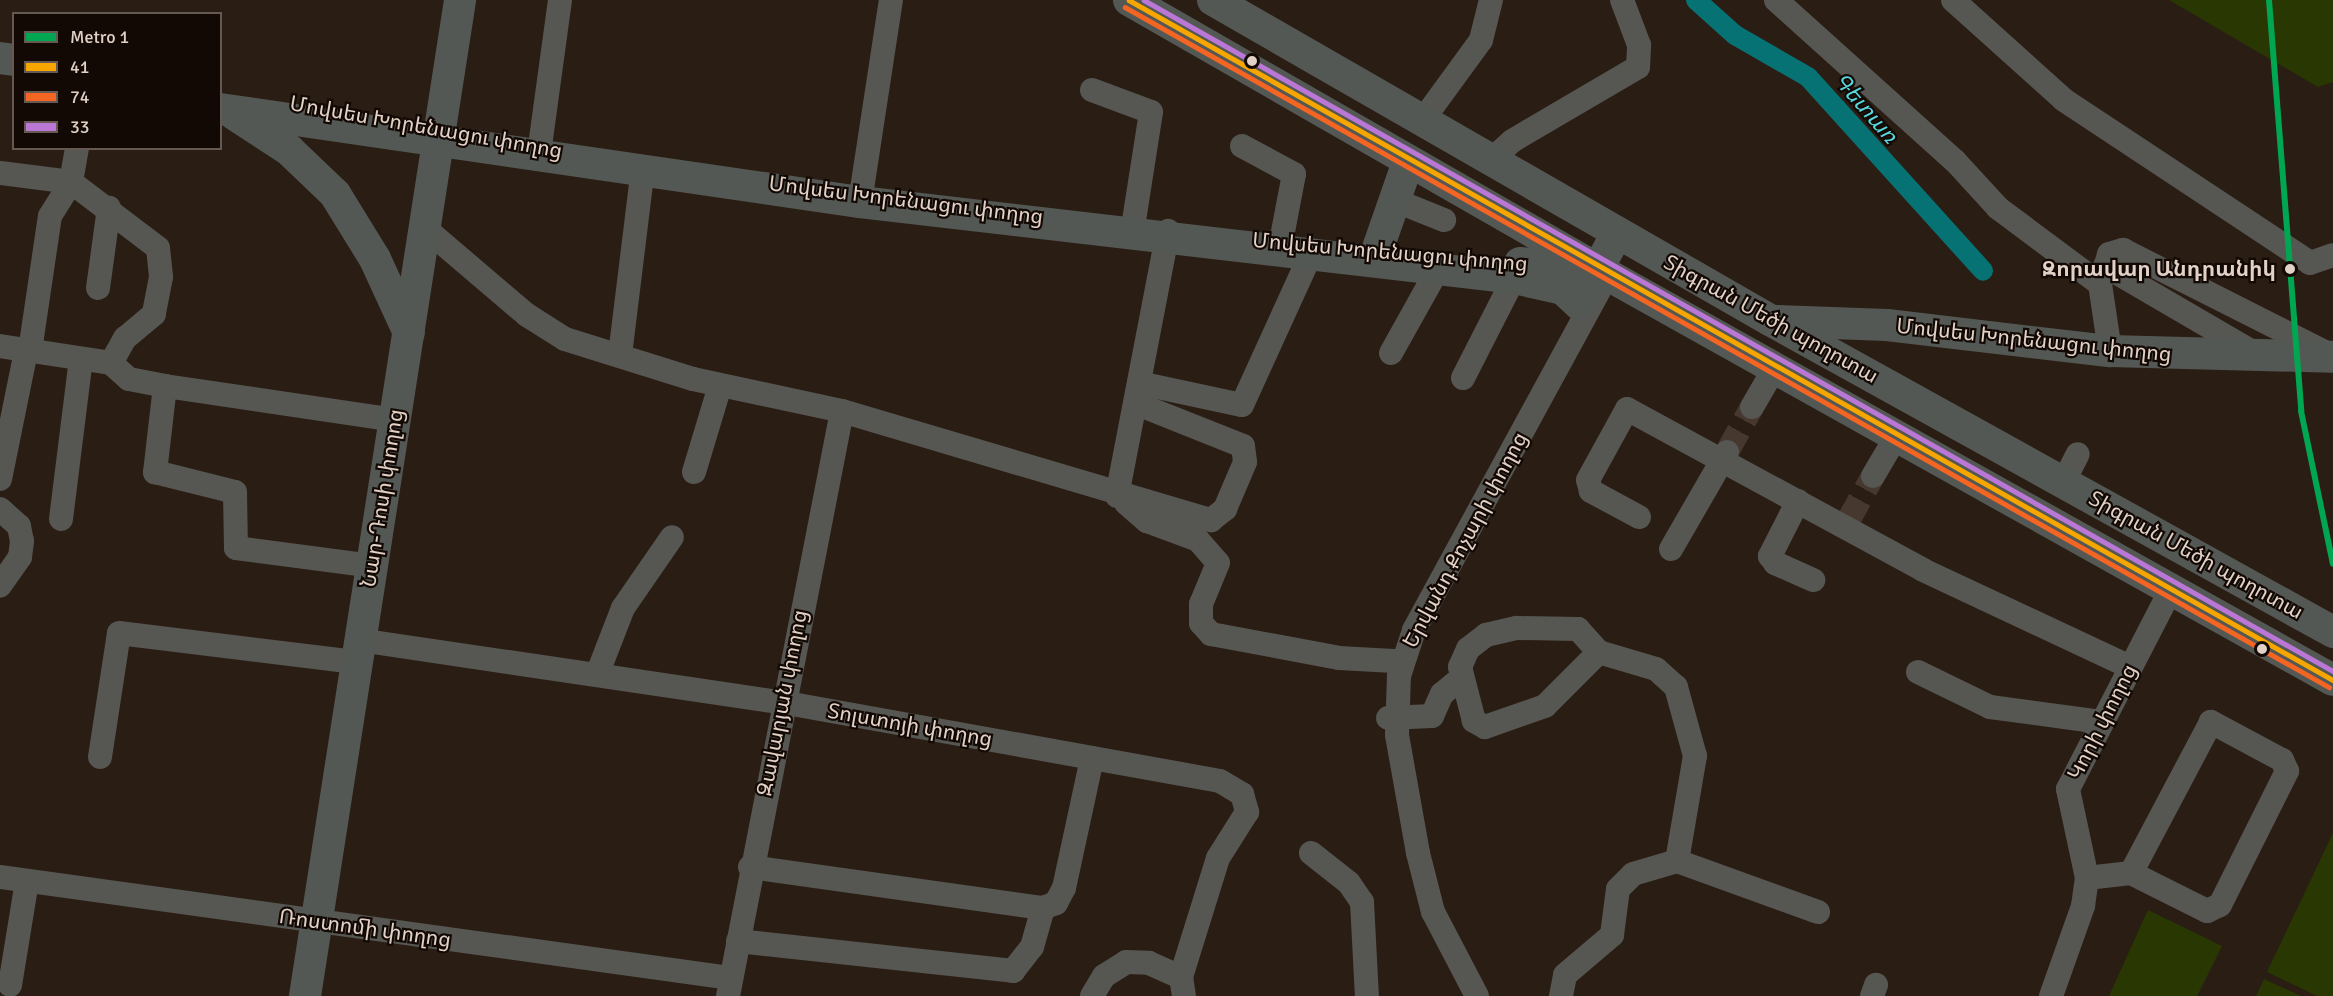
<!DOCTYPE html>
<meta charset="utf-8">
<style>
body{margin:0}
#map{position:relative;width:2333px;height:996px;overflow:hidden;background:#2a1d14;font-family:Signika,"Noto Sans Armenian",sans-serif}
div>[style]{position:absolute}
.green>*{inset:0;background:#293803}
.canal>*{height:20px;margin:-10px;padding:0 10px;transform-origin:10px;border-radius:10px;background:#077274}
.minor-tunnel>*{height:24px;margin-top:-12px;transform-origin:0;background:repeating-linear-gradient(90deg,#46382f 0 24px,transparent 0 36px)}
.minor>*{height:24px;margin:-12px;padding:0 12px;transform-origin:12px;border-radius:12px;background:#565652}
.major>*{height:32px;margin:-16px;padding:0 16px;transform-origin:16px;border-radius:16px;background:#545854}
.bus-1>*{height:4.5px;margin:-2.25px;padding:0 2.25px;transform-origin:2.25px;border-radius:2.25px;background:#f7a600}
.bus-2>*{height:4.5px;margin:-2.25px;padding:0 2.25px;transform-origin:2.25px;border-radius:2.25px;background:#f26522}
.bus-3>*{height:4.5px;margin:-2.25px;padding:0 2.25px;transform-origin:2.25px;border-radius:2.25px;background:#ba77d6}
.metro-1>*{height:6px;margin:-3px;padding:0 3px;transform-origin:3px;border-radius:3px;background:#00a651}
.dots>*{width:16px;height:16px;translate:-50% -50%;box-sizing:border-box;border:3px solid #130904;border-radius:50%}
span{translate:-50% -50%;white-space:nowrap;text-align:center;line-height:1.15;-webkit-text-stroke:4.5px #130904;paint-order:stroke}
.street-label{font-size:21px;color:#e2d1c7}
.stop-label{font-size:21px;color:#e2d1c7;font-weight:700}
.right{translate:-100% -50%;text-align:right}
.water-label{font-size:22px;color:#56d8de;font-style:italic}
.legend{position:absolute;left:12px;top:12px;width:210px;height:138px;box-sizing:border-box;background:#130904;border:2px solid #665952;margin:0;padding:8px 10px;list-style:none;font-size:18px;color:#e2d1c7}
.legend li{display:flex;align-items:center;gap:12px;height:30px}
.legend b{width:30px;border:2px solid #665952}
</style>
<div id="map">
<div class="green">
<div style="clip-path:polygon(2169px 0,2333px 0,2333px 82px,2318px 87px)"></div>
<div style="clip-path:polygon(2333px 833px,2333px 996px,2317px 996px,2267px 972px)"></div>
<div style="clip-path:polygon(2148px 910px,2222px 946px,2197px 996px,2109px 996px)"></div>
<div style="clip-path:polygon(2264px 979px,2301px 996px,2256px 996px)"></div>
</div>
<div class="canal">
<div style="left:1696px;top:0;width:52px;rotate:41.9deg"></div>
<div style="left:1735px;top:35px;width:84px;rotate:29.9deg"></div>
<div style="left:1808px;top:77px;width:261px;rotate:47.9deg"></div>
</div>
<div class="minor-tunnel">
<div style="left:1727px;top:452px;width:51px;rotate:-60.9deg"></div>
<div style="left:1848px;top:521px;width:51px;rotate:-60.9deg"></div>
</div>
<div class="minor">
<div style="left:1776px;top:0;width:241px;rotate:42deg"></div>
<div style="left:1955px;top:161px;width:64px;rotate:47.5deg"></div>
<div style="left:1998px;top:208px;width:127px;rotate:36.7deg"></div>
<div style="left:2100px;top:284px;width:68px;rotate:81.5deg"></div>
<div style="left:1953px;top:0;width:149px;rotate:42deg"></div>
<div style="left:2064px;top:100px;width:295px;rotate:33.5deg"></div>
<div style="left:2310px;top:263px;width:24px;rotate:-19deg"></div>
<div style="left:1092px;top:90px;width:63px;rotate:20.4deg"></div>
<div style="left:1151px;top:112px;width:116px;rotate:98.9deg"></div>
<div style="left:1422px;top:121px;width:100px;rotate:-53.9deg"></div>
<div style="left:1481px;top:40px;width:41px;rotate:-76deg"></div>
<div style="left:540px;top:146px;width:147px;rotate:-82.2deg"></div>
<div style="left:1242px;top:146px;width:59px;rotate:28.3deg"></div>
<div style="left:1294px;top:174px;width:69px;rotate:100.8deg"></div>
<div style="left:1490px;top:161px;width:30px;rotate:-42deg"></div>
<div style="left:1512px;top:141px;width:146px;rotate:-30.4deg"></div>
<div style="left:1638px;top:67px;width:22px;rotate:-87deg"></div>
<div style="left:1639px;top:45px;width:48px;rotate:-110.7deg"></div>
<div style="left:0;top:173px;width:72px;rotate:7.2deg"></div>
<div style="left:71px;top:182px;width:35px;rotate:-80deg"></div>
<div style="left:1394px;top:200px;width:54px;rotate:21.8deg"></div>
<div style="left:860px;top:202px;width:204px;rotate:-81.3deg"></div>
<div style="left:427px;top:230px;width:131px;rotate:40.4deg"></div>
<div style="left:527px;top:315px;width:45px;rotate:32.3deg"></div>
<div style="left:565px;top:339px;width:134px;rotate:17.4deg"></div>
<div style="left:693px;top:379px;width:152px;rotate:12.1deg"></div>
<div style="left:842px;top:411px;width:385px;rotate:16.5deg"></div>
<div style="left:1211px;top:520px;width:18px;rotate:-38deg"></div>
<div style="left:1225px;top:509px;width:51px;rotate:-66.9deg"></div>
<div style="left:1245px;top:462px;width:16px;rotate:-97deg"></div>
<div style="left:1243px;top:446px;width:116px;rotate:-158.3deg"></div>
<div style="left:2105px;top:266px;width:175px;rotate:30.2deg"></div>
<div style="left:2100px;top:284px;width:31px;rotate:-73deg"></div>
<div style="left:2109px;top:254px;width:15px;rotate:-16deg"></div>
<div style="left:2123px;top:250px;width:231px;rotate:26.8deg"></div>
<div style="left:98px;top:288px;width:81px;rotate:-82.2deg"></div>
<div style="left:0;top:346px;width:112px;rotate:8.7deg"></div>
<div style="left:111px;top:363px;width:24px;rotate:42deg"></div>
<div style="left:129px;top:379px;width:37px;rotate:11deg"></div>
<div style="left:165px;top:386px;width:87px;rotate:96.6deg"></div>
<div style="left:155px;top:472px;width:82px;rotate:14deg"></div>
<div style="left:235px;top:492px;width:56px;rotate:89deg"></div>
<div style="left:236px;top:548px;width:137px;rotate:7.5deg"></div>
<div style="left:30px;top:351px;width:136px;rotate:-81.6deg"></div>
<div style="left:50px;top:216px;width:40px;rotate:-58deg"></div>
<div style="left:71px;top:182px;width:109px;rotate:37.2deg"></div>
<div style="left:158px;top:248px;width:29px;rotate:84deg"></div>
<div style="left:161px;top:277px;width:38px;rotate:101deg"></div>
<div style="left:154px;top:314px;width:38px;rotate:140deg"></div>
<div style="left:125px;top:338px;width:29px;rotate:119deg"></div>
<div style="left:1391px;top:353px;width:96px;rotate:-60.8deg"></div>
<div style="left:620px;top:355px;width:189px;rotate:-83deg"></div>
<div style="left:1463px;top:378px;width:112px;rotate:-63deg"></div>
<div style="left:1139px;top:383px;width:105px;rotate:12.1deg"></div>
<div style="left:1242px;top:405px;width:164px;rotate:-65.5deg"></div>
<div style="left:165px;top:386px;width:232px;rotate:8.4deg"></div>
<div style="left:1752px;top:407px;width:44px;rotate:-59.9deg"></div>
<div style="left:694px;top:472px;width:90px;rotate:-73.2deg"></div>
<div style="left:1873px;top:476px;width:45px;rotate:-59.5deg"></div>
<div style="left:0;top:479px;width:131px;rotate:-78.5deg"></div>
<div style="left:2064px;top:481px;width:30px;rotate:-63deg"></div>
<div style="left:1117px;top:496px;width:270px;rotate:-79.1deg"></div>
<div style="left:1798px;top:501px;width:62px;rotate:117deg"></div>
<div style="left:1770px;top:556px;width:9px;rotate:54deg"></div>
<div style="left:1775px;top:563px;width:42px;rotate:24.1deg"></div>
<div style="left:1126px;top:503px;width:28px;rotate:41deg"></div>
<div style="left:1147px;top:521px;width:54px;rotate:20.4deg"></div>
<div style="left:1198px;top:540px;width:30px;rotate:49deg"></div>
<div style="left:1218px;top:563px;width:44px;rotate:112.5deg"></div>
<div style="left:1201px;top:604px;width:19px;rotate:90deg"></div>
<div style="left:1201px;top:623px;width:15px;rotate:48deg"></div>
<div style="left:1211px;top:634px;width:130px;rotate:10.6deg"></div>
<div style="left:1339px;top:658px;width:55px;rotate:3.1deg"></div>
<div style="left:0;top:509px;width:25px;rotate:42deg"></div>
<div style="left:19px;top:526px;width:15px;rotate:79deg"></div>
<div style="left:22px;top:541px;width:16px;rotate:97deg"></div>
<div style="left:20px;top:557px;width:35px;rotate:125deg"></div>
<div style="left:1639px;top:517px;width:55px;rotate:-151.6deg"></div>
<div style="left:1591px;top:491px;width:11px;rotate:-105deg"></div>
<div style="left:1588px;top:480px;width:81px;rotate:-61.2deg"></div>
<div style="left:1627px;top:409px;width:337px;rotate:28.5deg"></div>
<div style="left:1923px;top:570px;width:229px;rotate:25.1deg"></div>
<div style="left:61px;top:519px;width:161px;rotate:-82.9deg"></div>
<div style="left:1671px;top:549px;width:112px;rotate:-60deg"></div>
<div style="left:359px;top:640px;width:427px;rotate:8.4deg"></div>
<div style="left:781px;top:702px;width:446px;rotate:10.2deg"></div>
<div style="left:1220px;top:781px;width:26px;rotate:31deg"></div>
<div style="left:1242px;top:794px;width:19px;rotate:74deg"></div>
<div style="left:1247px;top:812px;width:54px;rotate:122.2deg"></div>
<div style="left:1218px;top:858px;width:125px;rotate:107.3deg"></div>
<div style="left:1181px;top:977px;width:19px;rotate:81deg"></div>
<div style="left:1918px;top:672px;width:80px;rotate:25.9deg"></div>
<div style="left:1990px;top:707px;width:112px;rotate:7.7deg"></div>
<div style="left:597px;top:675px;width:72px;rotate:-68.8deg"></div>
<div style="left:623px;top:608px;width:86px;rotate:-55.4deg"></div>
<div style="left:1388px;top:718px;width:44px;rotate:-2.6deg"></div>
<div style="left:1432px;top:716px;width:24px;rotate:-66deg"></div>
<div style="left:1442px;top:694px;width:23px;rotate:-40deg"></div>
<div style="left:100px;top:757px;width:125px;rotate:-81.3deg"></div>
<div style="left:119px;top:633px;width:238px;rotate:7deg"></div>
<div style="left:1311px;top:853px;width:48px;rotate:38.3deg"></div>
<div style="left:1349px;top:883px;width:23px;rotate:56deg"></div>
<div style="left:1362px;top:902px;width:94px;rotate:87deg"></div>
<div style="left:1677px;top:861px;width:150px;rotate:19.9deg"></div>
<div style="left:750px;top:867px;width:296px;rotate:8deg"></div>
<div style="left:1043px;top:908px;width:14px;rotate:-21deg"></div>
<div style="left:1056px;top:903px;width:17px;rotate:-62deg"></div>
<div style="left:1064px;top:888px;width:133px;rotate:-77.8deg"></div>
<div style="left:0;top:877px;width:738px;rotate:7.87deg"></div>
<div style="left:2087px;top:878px;width:44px;rotate:-6.5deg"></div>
<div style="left:2131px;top:873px;width:85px;rotate:26.6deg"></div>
<div style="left:2207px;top:911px;width:14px;rotate:-25deg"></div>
<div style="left:2220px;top:905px;width:150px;rotate:-63.4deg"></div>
<div style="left:2287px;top:771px;width:12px;rotate:-114deg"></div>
<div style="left:2282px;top:760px;width:81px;rotate:-151.8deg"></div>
<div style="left:2211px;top:722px;width:171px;rotate:117.9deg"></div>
<div style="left:738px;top:941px;width:277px;rotate:6.2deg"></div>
<div style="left:1013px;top:971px;width:31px;rotate:-52deg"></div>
<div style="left:1032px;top:947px;width:41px;rotate:-74.2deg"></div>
<div style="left:10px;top:985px;width:105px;rotate:-80.7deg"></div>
<div style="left:728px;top:996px;width:596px;rotate:-78.97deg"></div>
<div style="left:1092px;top:996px;width:23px;rotate:-59deg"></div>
<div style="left:1104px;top:976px;width:26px;rotate:-32deg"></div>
<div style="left:1126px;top:962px;width:23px;rotate:2deg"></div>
<div style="left:1149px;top:963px;width:35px;rotate:24deg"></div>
<div style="left:1477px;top:996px;width:95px;rotate:-117.6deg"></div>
<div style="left:1433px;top:912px;width:61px;rotate:-104.3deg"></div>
<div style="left:1418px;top:853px;width:120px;rotate:-100.1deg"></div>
<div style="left:1397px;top:735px;width:59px;rotate:-88.1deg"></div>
<div style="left:1399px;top:676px;width:48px;rotate:-71.9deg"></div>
<div style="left:1414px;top:630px;width:388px;rotate:-61.4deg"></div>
<div style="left:1561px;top:996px;width:21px;rotate:-79deg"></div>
<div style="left:1565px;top:975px;width:62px;rotate:-40.4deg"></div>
<div style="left:1612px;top:935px;width:46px;rotate:-82.6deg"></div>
<div style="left:1618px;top:889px;width:21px;rotate:-45deg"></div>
<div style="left:1633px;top:874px;width:46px;rotate:-16.5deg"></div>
<div style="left:1677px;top:861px;width:107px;rotate:-80.3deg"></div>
<div style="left:1695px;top:756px;width:72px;rotate:-105.4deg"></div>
<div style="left:1676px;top:687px;width:27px;rotate:-138deg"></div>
<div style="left:1656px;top:669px;width:59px;rotate:-163.4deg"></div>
<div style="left:1599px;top:652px;width:76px;rotate:135deg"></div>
<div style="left:1545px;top:706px;width:64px;rotate:160.7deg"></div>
<div style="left:1485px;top:727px;width:13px;rotate:-151deg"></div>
<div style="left:1474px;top:721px;width:56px;rotate:-104.5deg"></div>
<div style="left:1460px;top:667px;width:20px;rotate:-66deg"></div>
<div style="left:1468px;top:649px;width:23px;rotate:-38deg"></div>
<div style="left:1486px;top:635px;width:32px;rotate:-13deg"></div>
<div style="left:1517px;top:628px;width:61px;rotate:0.9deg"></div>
<div style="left:1578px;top:629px;width:31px;rotate:48deg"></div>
<div style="left:1872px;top:996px;width:12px;rotate:-70deg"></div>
<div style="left:2051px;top:996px;width:96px;rotate:-70.4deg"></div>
<div style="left:2083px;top:906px;width:28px;rotate:-82deg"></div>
<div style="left:2087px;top:878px;width:91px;rotate:-102.1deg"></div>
<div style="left:2068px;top:789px;width:223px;rotate:-62.7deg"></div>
</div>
<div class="major">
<div style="left:1129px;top:0;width:552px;rotate:29.86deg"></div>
<div style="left:1608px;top:275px;width:830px;rotate:29.19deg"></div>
<div style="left:1213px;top:0;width:642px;rotate:29.88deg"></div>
<div style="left:1770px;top:320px;width:644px;rotate:28.99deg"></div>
<div style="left:0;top:58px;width:14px;rotate:8deg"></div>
<div style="left:220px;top:109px;width:647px;rotate:8.27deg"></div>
<div style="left:860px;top:202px;width:658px;rotate:6.63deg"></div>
<div style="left:1514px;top:278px;width:50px;rotate:12.7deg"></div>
<div style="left:1563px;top:289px;width:22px;rotate:43deg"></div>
<div style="left:1579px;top:304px;width:81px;rotate:-61.8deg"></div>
<div style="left:234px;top:114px;width:66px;rotate:33.2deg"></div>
<div style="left:289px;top:150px;width:64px;rotate:43.7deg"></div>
<div style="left:335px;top:194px;width:76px;rotate:58.4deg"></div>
<div style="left:375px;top:259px;width:81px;rotate:65.3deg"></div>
<div style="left:1377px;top:251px;width:94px;rotate:-70.8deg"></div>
<div style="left:1520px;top:263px;width:78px;rotate:4.4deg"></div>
<div style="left:1777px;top:321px;width:110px;rotate:2.1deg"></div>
<div style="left:1887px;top:325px;width:225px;rotate:6.7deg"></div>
<div style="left:2110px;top:351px;width:223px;rotate:1.5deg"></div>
<div style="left:305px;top:996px;width:1008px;rotate:-81.15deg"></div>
</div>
<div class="bus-1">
<div style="left:1129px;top:0;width:1383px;rotate:29.46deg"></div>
</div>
<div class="bus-2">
<div style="left:1125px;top:7px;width:1383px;rotate:29.46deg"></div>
</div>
<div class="bus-3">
<div style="left:1144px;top:0;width:1365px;rotate:29.44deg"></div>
</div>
<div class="metro-1">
<div style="left:2269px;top:0;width:412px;rotate:85.5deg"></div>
<div style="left:2301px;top:411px;width:156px;rotate:78.2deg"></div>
</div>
<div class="dots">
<div style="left:1252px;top:61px;background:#e2d1c7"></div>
<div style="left:2290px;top:269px;background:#e2d1c7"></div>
<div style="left:2262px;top:649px;background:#e2d1c7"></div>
</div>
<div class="street-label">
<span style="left:426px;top:127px;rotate:10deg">Մովսես Խորենացու փողոց</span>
<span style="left:906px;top:200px;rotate:7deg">Մովսես Խորենացու փողոց</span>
<span style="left:1390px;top:252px;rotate:5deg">Մովսես Խորենացու փողոց</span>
<span style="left:1771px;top:319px;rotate:29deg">Տիգրան Մեծի պողոտա</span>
<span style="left:2034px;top:340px;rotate:6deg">Մովսես Խորենացու փողոց</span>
<span style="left:382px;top:498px;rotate:-81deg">Նար-Դոսի փողոց</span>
<span style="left:1465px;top:540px;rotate:-62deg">Երվանդ Քոչարի փողոց</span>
<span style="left:2196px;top:555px;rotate:29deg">Տիգրան Մեծի պողոտա</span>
<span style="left:782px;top:703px;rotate:-79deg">Զավարյան փողոց</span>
<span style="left:2102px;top:722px;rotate:-63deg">Կորի փողոց</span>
<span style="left:910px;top:725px;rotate:10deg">Տոլստոյի փողոց</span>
<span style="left:365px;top:928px;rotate:8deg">Ռոստոմի փողոց</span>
</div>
<div class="stop-label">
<span class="right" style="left:2276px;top:269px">Զորավար Անդրանիկ</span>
</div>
<div class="water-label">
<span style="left:1866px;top:108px;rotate:49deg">Գետառ</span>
</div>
<ul class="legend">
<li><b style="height:8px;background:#00a651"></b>Metro 1</li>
<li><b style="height:8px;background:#f7a600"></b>41</li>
<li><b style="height:8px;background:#f26522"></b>74</li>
<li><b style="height:8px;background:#ba77d6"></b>33</li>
</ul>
</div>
